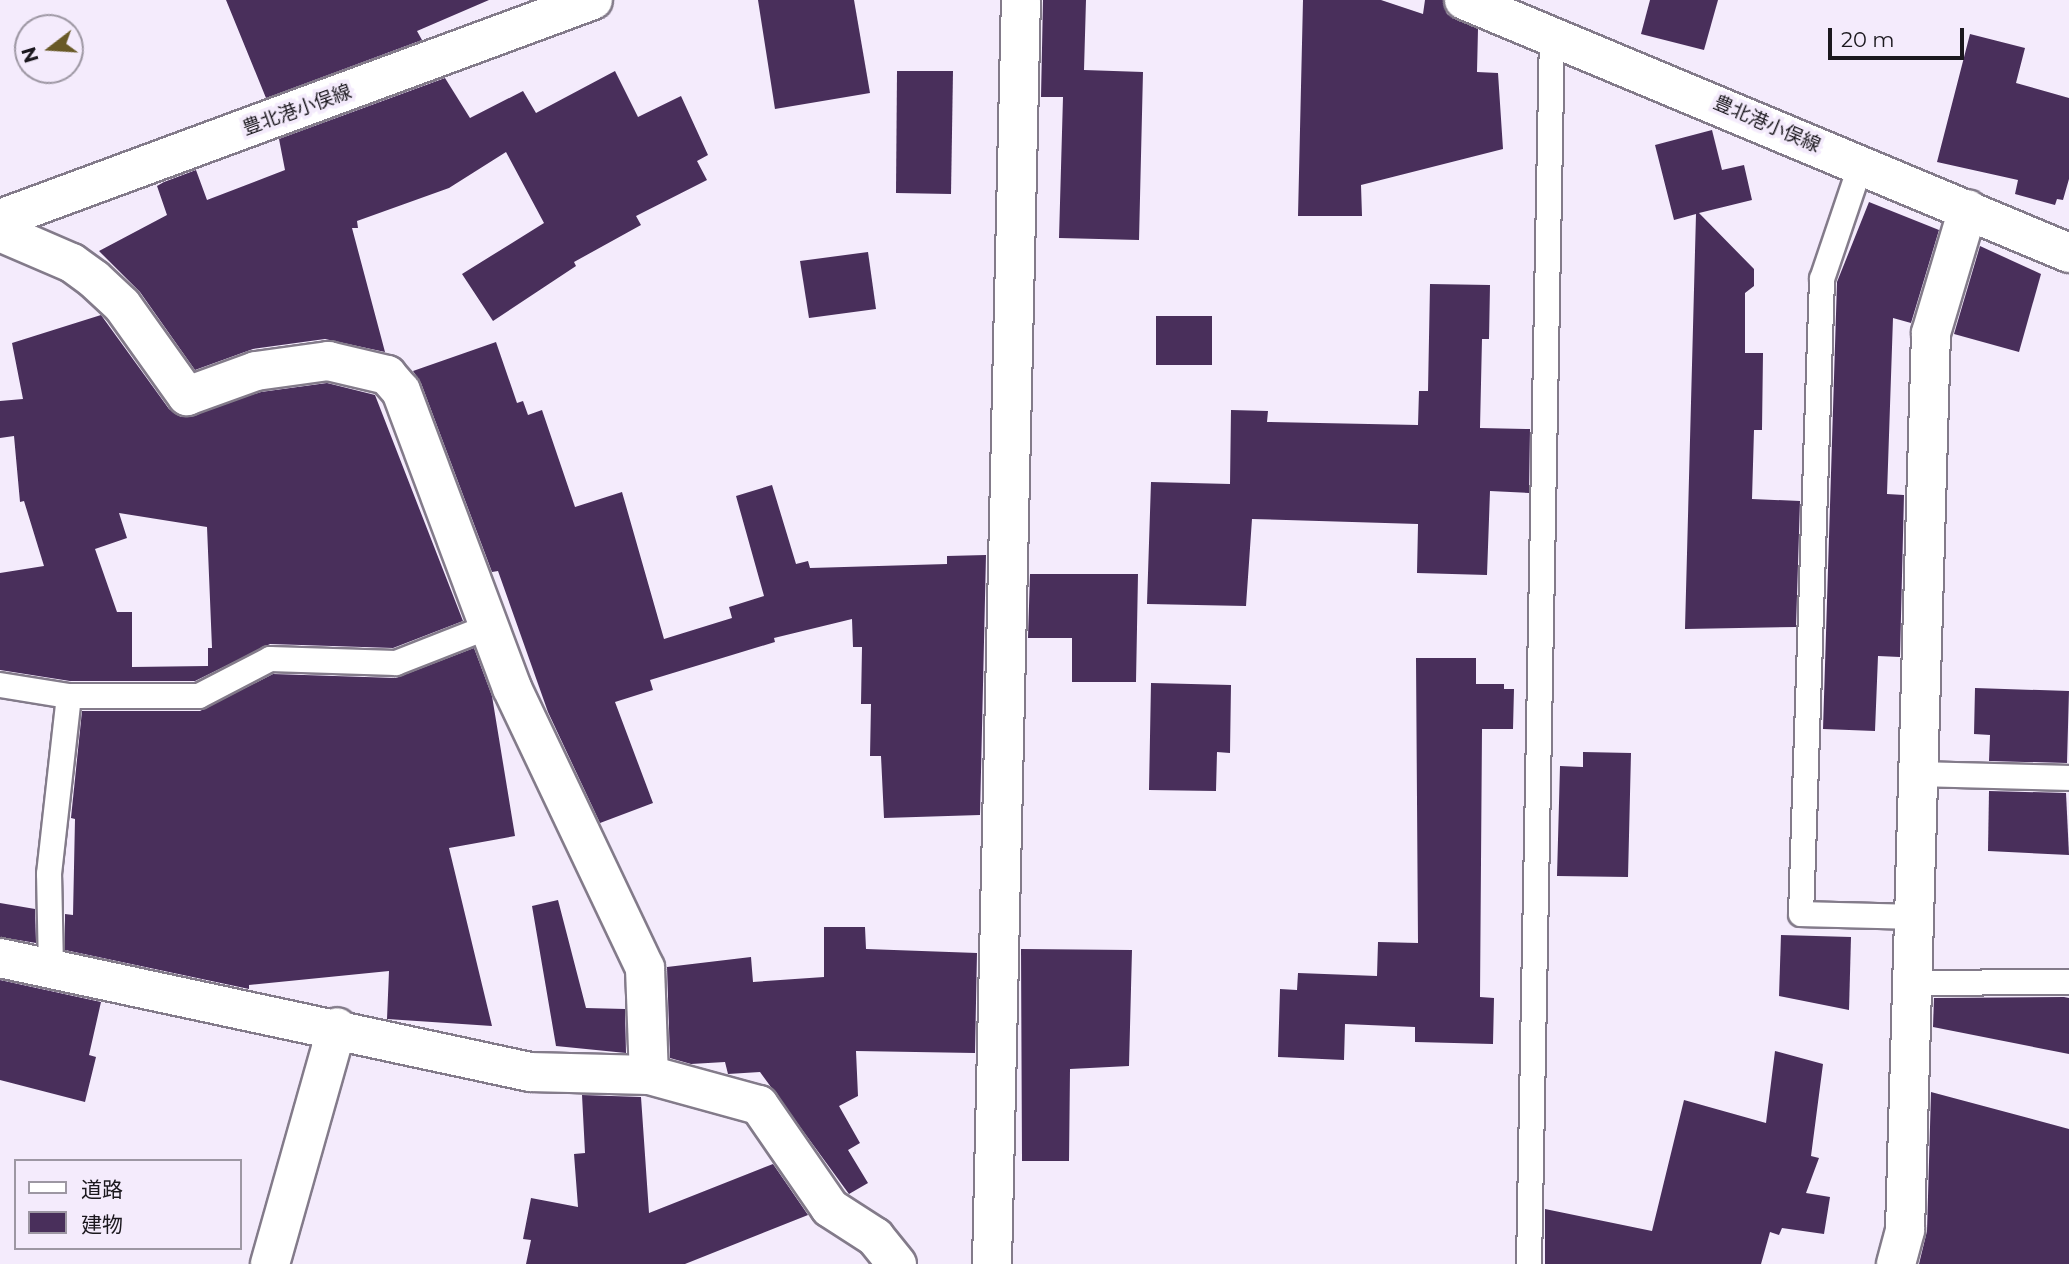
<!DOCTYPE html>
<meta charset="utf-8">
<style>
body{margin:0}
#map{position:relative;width:2069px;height:1264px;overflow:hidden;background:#f4ebfc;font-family:Montserrat,"Noto Sans JP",sans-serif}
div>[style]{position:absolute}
.building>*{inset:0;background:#492f5b}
.roads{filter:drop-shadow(2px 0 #837b8a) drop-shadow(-2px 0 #837b8a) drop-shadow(0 2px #837b8a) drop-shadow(0 -2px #837b8a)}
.lane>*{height:24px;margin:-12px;padding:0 12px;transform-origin:12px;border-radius:12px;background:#fff}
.street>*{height:38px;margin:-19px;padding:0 19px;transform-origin:19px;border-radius:19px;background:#fff}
.secondary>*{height:38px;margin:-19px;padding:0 19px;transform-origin:19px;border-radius:19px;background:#fff}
span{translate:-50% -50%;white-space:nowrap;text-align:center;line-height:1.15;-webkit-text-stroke:7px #f4ebfc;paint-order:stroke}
.street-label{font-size:19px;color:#1b181e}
.legend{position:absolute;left:14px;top:1159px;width:228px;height:91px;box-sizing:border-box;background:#f4ebfc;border:2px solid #9d97a3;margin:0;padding:9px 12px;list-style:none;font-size:21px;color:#1b181e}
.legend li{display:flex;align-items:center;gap:14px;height:35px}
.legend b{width:35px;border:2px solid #9d97a3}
.north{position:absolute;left:14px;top:14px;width:70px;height:70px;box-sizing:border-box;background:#f4ebfc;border:2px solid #9d97a3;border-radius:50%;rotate:253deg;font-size:19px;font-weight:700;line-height:28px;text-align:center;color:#1b181e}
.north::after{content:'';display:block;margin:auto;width:24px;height:32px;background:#685926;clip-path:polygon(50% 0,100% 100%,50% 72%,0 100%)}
.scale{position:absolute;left:1828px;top:28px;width:136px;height:32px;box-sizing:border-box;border:4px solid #1b181e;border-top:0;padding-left:9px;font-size:21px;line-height:24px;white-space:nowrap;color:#1b181e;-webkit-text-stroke:5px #f4ebfc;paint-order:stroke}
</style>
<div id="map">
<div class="building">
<div style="clip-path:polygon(226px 0,489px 0,417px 31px,422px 40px,266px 98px)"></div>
<div style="clip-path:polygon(758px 0,854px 0,870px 93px,775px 109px)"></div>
<div style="clip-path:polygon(1043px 0,1086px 0,1084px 70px,1143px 72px,1139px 240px,1059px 238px,1063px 97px,1041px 97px)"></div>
<div style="clip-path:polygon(1303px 0,1381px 0,1423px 14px,1425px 0,1443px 0,1447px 14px,1478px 29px,1477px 72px,1498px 73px,1503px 149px,1361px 185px,1362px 216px,1298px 216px)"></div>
<div style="clip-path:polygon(1650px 0,1718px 0,1704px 50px,1641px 34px)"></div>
<div style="clip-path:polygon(1970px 34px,2025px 48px,2016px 83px,2069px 98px,2069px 179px,2063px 200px,2057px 199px,2055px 205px,2015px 194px,2018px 180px,1937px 162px)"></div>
<div style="clip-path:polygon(615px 71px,638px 117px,681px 96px,708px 155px,697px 161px,707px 180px,636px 216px,641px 225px,574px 262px,576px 266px,493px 321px,462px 274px,544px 223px,506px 152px,449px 188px,357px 221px,358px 228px,352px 228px,385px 352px,325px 339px,253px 349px,195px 370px,140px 292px,99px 251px,167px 215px,157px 186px,164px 182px,196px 170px,207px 200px,285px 170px,279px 139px,445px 78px,470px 118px,523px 91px,536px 113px)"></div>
<div style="clip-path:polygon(897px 71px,953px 71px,951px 194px,896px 193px)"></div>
<div style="clip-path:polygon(1712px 130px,1722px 170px,1744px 165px,1752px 200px,1699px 213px,1754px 269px,1754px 286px,1745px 293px,1745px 353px,1763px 353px,1762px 430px,1754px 430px,1752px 499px,1800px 501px,1796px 627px,1685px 629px,1696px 214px,1674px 220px,1655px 145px)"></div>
<div style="clip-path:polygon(1869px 202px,1939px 230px,1911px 323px,1893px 318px,1887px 494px,1904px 495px,1900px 657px,1878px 656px,1875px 731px,1823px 729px,1837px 282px)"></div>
<div style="clip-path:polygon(1980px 246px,2041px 274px,2019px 352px,1954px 334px)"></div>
<div style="clip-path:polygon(868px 252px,876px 309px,809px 318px,800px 261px)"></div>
<div style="clip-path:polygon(1430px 284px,1490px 285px,1489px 339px,1482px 339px,1480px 428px,1530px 429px,1529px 493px,1490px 491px,1487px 575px,1417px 573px,1418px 524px,1252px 519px,1246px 606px,1147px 604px,1151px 482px,1230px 484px,1231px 410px,1268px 411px,1267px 422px,1418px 425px,1419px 391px,1428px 391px)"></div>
<div style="clip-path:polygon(evenodd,101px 315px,169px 409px,181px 417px,261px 392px,327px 383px,375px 395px,463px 621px,393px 648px,270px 644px,195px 681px,70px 681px,0 670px,0 573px,44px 566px,24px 501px,20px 502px,14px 436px,0 438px,0 401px,23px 399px,12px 343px,101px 315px,119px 513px,207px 527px,212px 648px,208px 648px,208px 666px,132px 667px,132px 612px,117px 612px,95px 549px,127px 538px,119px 513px)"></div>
<div style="clip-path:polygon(1156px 316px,1212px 316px,1212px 365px,1156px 365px)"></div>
<div style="clip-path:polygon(496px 342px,517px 403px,523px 401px,528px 415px,542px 410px,575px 507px,622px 492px,664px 639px,732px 618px,729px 607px,764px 596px,736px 496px,772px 485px,796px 564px,808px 561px,810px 568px,947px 564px,947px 556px,986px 555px,980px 815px,884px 818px,881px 756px,870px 756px,871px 704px,861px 704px,862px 647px,853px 647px,852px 619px,774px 638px,775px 642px,650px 680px,653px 690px,615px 702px,653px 803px,600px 823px,548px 712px,498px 571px,492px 572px,421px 383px,413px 371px)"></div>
<div style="clip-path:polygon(1030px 574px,1138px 574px,1136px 682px,1072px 682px,1072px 638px,1028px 638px)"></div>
<div style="clip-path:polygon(474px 648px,492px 696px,515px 836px,449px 848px,492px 1026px,387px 1019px,389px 971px,249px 985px,249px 989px,65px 950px,65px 914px,73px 915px,75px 819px,71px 818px,82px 711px,200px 711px,273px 674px,396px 678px)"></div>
<div style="clip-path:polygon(1416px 658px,1476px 658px,1476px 684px,1504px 684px,1504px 689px,1514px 689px,1513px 729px,1482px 729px,1480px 997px,1494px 998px,1493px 1044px,1415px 1042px,1415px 1027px,1345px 1024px,1344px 1060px,1278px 1057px,1280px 989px,1297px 990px,1298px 973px,1377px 976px,1378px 942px,1418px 943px)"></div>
<div style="clip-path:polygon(1151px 683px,1231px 685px,1230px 753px,1217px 752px,1216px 791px,1149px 790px)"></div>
<div style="clip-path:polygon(1975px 688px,2069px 691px,2067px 763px,1989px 761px,1990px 735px,1974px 734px)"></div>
<div style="clip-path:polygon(1583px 752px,1631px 753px,1628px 877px,1557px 876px,1560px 766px,1583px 767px)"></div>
<div style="clip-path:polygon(1989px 791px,2066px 793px,2069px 855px,1988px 851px)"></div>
<div style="clip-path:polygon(558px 900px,586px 1008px,625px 1009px,626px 1053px,556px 1046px,532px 906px)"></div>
<div style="clip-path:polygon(0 903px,35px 909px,36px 943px,0 937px)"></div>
<div style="clip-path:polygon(824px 927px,865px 927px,866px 949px,977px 953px,975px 1053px,856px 1051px,858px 1096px,839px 1106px,860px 1143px,848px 1150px,868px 1183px,849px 1194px,760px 1072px,728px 1074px,725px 1062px,691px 1064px,670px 1058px,667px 967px,751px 957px,753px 982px,824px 977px)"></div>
<div style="clip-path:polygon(1781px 935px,1851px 937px,1849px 1010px,1779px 996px)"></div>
<div style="clip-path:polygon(1021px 949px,1132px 950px,1129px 1066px,1070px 1069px,1069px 1161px,1022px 1161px)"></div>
<div style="clip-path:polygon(0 980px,101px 1002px,89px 1055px,96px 1057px,85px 1102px,0 1080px)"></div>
<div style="clip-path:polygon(2064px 997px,2069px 998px,2069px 1054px,1933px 1027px,1934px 998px)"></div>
<div style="clip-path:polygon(1775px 1051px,1823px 1064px,1811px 1156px,1819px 1158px,1806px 1193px,1830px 1197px,1824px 1234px,1782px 1228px,1779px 1235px,1770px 1232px,1761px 1264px,1545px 1264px,1545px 1209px,1652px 1231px,1684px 1100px,1766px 1123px)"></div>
<div style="clip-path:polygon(1931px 1092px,2069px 1129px,2069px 1264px,1919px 1264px,1927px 1231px)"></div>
<div style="clip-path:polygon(582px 1095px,641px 1097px,649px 1213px,773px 1164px,808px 1215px,685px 1264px,526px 1264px,531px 1240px,523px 1239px,531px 1198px,578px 1207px,574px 1154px,585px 1153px)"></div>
</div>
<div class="roads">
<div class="lane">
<div style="left:1861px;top:164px;width:121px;rotate:108.7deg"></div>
<div style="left:1822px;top:279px;width:635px;rotate:91.89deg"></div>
<div style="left:1801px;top:914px;width:114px;rotate:1.5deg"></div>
<div style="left:0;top:685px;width:70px;rotate:9.1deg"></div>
<div style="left:69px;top:696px;width:130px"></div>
<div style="left:199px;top:696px;width:80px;rotate:-27.5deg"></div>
<div style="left:270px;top:659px;width:126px;rotate:1.8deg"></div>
<div style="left:396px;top:663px;width:99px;rotate:-21.4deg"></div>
<div style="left:1919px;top:774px;width:150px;rotate:1.5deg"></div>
<div style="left:51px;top:968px;width:94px;rotate:-91.2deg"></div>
<div style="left:49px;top:874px;width:179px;rotate:-83.6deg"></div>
<div style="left:1912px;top:983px;width:157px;rotate:-0.4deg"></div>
<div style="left:1529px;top:1264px;width:1229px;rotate:-88.93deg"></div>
</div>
<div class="street">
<div style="left:0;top:232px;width:78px;rotate:23.3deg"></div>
<div style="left:72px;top:263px;width:27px;rotate:36deg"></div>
<div style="left:94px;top:279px;width:38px;rotate:43deg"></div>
<div style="left:122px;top:305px;width:112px;rotate:54.5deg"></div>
<div style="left:187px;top:396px;width:73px;rotate:-19.9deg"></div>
<div style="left:256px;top:371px;width:73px;rotate:-7.9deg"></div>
<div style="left:328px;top:361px;width:61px;rotate:13.3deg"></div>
<div style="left:387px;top:375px;width:21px;rotate:49deg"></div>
<div style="left:401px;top:391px;width:317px;rotate:69.5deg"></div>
<div style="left:512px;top:688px;width:310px;rotate:64.6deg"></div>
<div style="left:645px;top:968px;width:107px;rotate:87.9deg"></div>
<div style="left:0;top:958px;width:542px;rotate:12.14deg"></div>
<div style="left:530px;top:1072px;width:119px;rotate:1.4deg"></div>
<div style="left:649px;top:1075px;width:114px;rotate:15.3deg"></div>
<div style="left:759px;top:1105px;width:125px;rotate:55.4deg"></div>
<div style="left:830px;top:1208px;width:54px;rotate:32.8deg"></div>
<div style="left:875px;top:1237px;width:35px;rotate:51deg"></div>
<div style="left:270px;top:1264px;width:246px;rotate:-74.2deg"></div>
<div style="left:992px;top:1264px;width:1264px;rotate:-88.69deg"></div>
<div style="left:1896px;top:1264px;width:35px;rotate:-75deg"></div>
<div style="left:1905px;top:1230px;width:897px;rotate:-88.34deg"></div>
<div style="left:1931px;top:333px;width:129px;rotate:-73.4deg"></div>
</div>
<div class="secondary">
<div style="left:1464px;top:0;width:656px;rotate:22.69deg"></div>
<div style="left:0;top:219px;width:632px;rotate:-20.27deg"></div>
</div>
</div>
<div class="street-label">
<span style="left:297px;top:110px;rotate:-20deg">豊北港小俣線</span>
<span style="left:1767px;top:124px;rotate:23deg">豊北港小俣線</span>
</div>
<ul class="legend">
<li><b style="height:9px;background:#fff"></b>道路</li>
<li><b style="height:19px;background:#492f5b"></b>建物</li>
</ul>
<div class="north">N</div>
<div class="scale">20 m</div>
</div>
